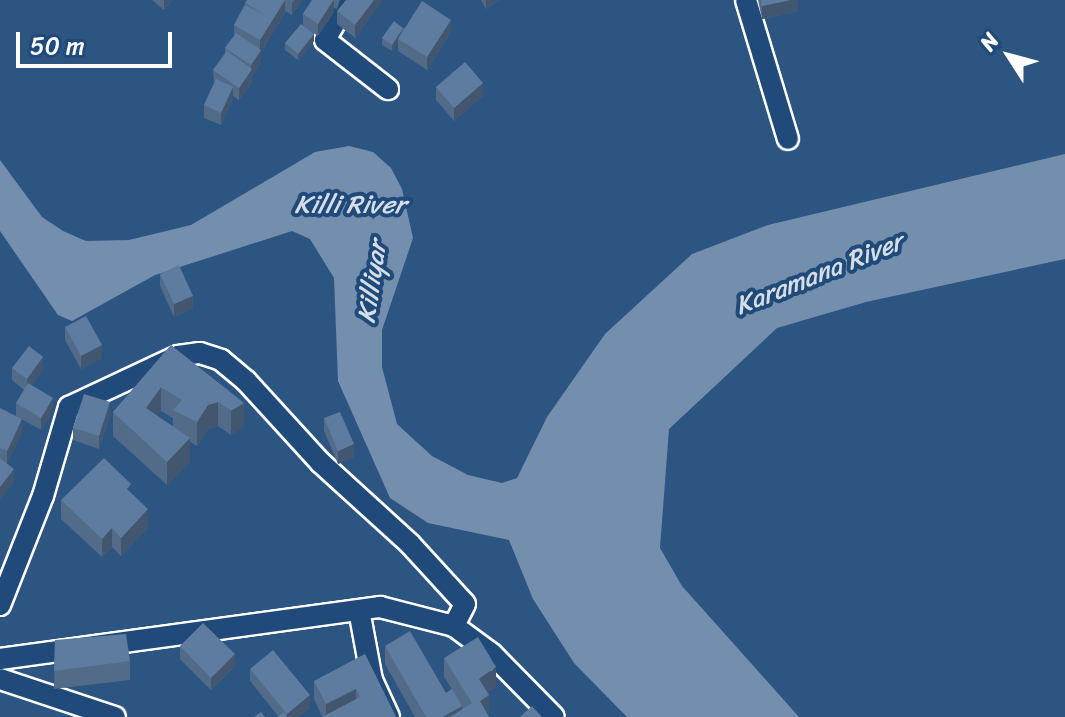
<!DOCTYPE html>
<style>
body{margin:0}
#map{position:relative;width:1065px;height:717px;overflow:hidden;background:#2c5582;font-family:Sriracha,sans-serif}
div>[style]{position:absolute}
.water>*{inset:0;background:#748fad}
.roads{filter:drop-shadow(2px 0 #fff) drop-shadow(-2px 0 #fff) drop-shadow(0 2px #fff) drop-shadow(0 -2px #fff)}
.minor>*{height:20px;margin:-10px;padding:0 10px;transform-origin:10px;border-radius:10px;background:#1f4a7a}
.wall>*{inset:0;background:#516b89}
.shaded-wall>*{inset:0;background:#42576f}
.building>*{inset:0;background:#5e7c9f}
span{translate:-50% -50%;white-space:nowrap;text-align:center;line-height:1.15;-webkit-text-stroke:8px #1f4a7a;paint-order:stroke}
.water-label{font-size:26px;color:#d5dde6;font-style:italic}
.north{position:absolute;left:969px;top:16px;width:80px;height:80px;-webkit-text-stroke:6px #1f4a7a;paint-order:stroke;rotate:306deg;font-size:22px;font-weight:700;line-height:32px;text-align:center;color:#fff}
.north::after{content:'';display:block;margin:auto;width:28px;height:36px;background:#fff;clip-path:polygon(50% 0,100% 100%,50% 72%,0 100%)}
.scale{position:absolute;left:16px;top:32px;width:156px;height:36px;box-sizing:border-box;border:4px solid #fff;border-top:0;padding-left:10px;font-size:24px;line-height:28px;white-space:nowrap;color:#fff;-webkit-text-stroke:6px #1f4a7a;paint-order:stroke}
</style>
<div id="map">
<div class="water">
<div style="clip-path:polygon(349px 146px,373px 152px,391px 168px,402px 189px,413px 238px,382px 330px,382px 367px,397px 424px,432px 456px,468px 475px,502px 483px,517px 478px,547px 417px,605px 334px,692px 254px,768px 225px,1065px 154px,1065px 259px,866px 302px,777px 328px,669px 429px,660px 548px,682px 586px,799px 717px,627px 717px,574px 663px,533px 599px,509px 540px,428px 523px,390px 498px,338px 381px,334px 278px,310px 239px,292px 231px,155px 275px,72px 321px,58px 315px,0 231px,0 160px,42px 217px,63px 231px,86px 241px,129px 240px,191px 225px,315px 152px)"></div>
</div>
<div class="roads">
<div class="minor">
<div style="left:348px;top:0;width:46px;rotate:119.9deg"></div>
<div style="left:325px;top:40px;width:80px;rotate:37.9deg"></div>
<div style="left:746px;top:0;width:145px;rotate:73.2deg"></div>
<div style="left:0;top:605px;width:117px;rotate:-68.5deg"></div>
<div style="left:43px;top:496px;width:93px;rotate:-73.7deg"></div>
<div style="left:69px;top:407px;width:120px;rotate:-25.1deg"></div>
<div style="left:178px;top:356px;width:22px;rotate:-8deg"></div>
<div style="left:200px;top:353px;width:22px;rotate:18deg"></div>
<div style="left:221px;top:360px;width:33px;rotate:40deg"></div>
<div style="left:246px;top:381px;width:110px;rotate:47.6deg"></div>
<div style="left:320px;top:462px;width:122px;rotate:42.3deg"></div>
<div style="left:410px;top:544px;width:81px;rotate:47.5deg"></div>
<div style="left:465px;top:604px;width:25px;rotate:117deg"></div>
<div style="left:454px;top:626px;width:47px;rotate:36.4deg"></div>
<div style="left:492px;top:654px;width:88px;rotate:45.5deg"></div>
<div style="left:359px;top:610px;width:71px;rotate:79.5deg"></div>
<div style="left:372px;top:680px;width:41px;rotate:65.3deg"></div>
<div style="left:0;top:659px;width:384px;rotate:-7.8deg"></div>
<div style="left:380px;top:607px;width:76px;rotate:14.4deg"></div>
<div style="left:0;top:679px;width:121px;rotate:18.3deg"></div>
</div>
</div>
<div class="wall">
<div style="clip-path:polygon(152px 0,172px 0,164px 10px)"></div>
<div style="clip-path:polygon(247px 0,302px 0,292px 15px,285px 11px,285px 13px,261px 52px,261px 63px,252px 76px,252px 82px,239px 100px,233px 96px,233px 99px,221px 125px,204px 118px,204px 105px,214px 83px,213px 70px,225px 53px,225px 48px,234px 36px,234px 25px)"></div>
<div style="clip-path:polygon(312px 0,340px 0,337px 9px,334px 8px,334px 12px,318px 36px,307px 29px,314px 41px,298px 60px,285px 50px,285px 43px,303px 26px,303px 14px)"></div>
<div style="clip-path:polygon(382px 0,355px 38px,337px 24px,337px 11px)"></div>
<div style="clip-path:polygon(481px 0,499px 0,486px 9px)"></div>
<div style="clip-path:polygon(758px 0,798px 0,798px 11px,762px 19px)"></div>
<div style="clip-path:polygon(403px 28px,451px 32px,427px 70px,398px 51px,398px 43px,392px 51px,382px 45px,382px 38px)"></div>
<div style="clip-path:polygon(436px 87px,483px 96px,454px 121px,436px 100px)"></div>
<div style="clip-path:polygon(160px 274px,193px 308px,174px 317px,160px 286px)"></div>
<div style="clip-path:polygon(65px 327px,102px 358px,81px 369px,65px 340px)"></div>
<div style="clip-path:polygon(evenodd,171px 345px,244px 426px,231px 435px,218px 426px,208px 429px,197px 446px,190px 442px,190px 462px,167px 485px,113px 436px,113px 412px,171px 345px,161px 411px,173px 418px,173px 427px,157px 416px,161px 411px)"></div>
<div style="clip-path:polygon(12px 368px,43px 370px,31px 386px,53px 411px,41px 430px,16px 416px,16px 403px,24px 390px,12px 380px)"></div>
<div style="clip-path:polygon(0 408px,22px 432px,7px 463px,14px 482px,0 500px)"></div>
<div style="clip-path:polygon(110px 415px,99px 449px,73px 440px,73px 428px)"></div>
<div style="clip-path:polygon(324px 418px,354px 457px,338px 464px,324px 431px)"></div>
<div style="clip-path:polygon(131px 493px,148px 528px,121px 556px,112px 547px,102px 557px,61px 519px,61px 500px)"></div>
<div style="clip-path:polygon(55px 640px,130px 661px,130px 680px,54px 689px)"></div>
<div style="clip-path:polygon(180px 646px,235px 666px,211px 690px,180px 659px)"></div>
<div style="clip-path:polygon(385px 646px,446px 693px,452px 689px,444px 677px,444px 658px,496px 686px,487px 692px,489px 714px,488px 715px,489px 717px,415px 717px,385px 664px)"></div>
<div style="clip-path:polygon(365px 654px,396px 717px,322px 716px,314px 699px,314px 681px)"></div>
<div style="clip-path:polygon(250px 669px,310px 708px,298px 717px,277px 717px,278px 716px,250px 681px)"></div>
</div>
<div class="shaded-wall">
<div style="clip-path:polygon(164px 0,172px 0,164px 10px)"></div>
<div style="clip-path:polygon(285px 0,285px 13px,261px 52px,261px 63px,252px 76px,252px 82px,239px 100px,239px 88px,251px 71px,251px 65px,260px 52px,260px 40px)"></div>
<div style="clip-path:polygon(294px 0,302px 0,292px 15px,292px 3px)"></div>
<div style="clip-path:polygon(334px 0,334px 12px,318px 36px,318px 24px)"></div>
<div style="clip-path:polygon(374px 0,382px 0,382px 2px,355px 38px,355px 25px)"></div>
<div style="clip-path:polygon(486px 0,499px 0,486px 9px)"></div>
<div style="clip-path:polygon(791px 0,798px 0,798px 11px,762px 19px,762px 6px)"></div>
<div style="clip-path:polygon(451px 20px,451px 32px,427px 70px,427px 57px)"></div>
<div style="clip-path:polygon(403px 28px,398px 39px,398px 43px,392px 51px,392px 45px)"></div>
<div style="clip-path:polygon(314px 34px,314px 41px,298px 60px,298px 54px)"></div>
<div style="clip-path:polygon(483px 83px,483px 96px,454px 121px,454px 108px)"></div>
<div style="clip-path:polygon(233px 87px,233px 99px,221px 125px,221px 113px)"></div>
<div style="clip-path:polygon(193px 296px,193px 308px,174px 317px,174px 304px)"></div>
<div style="clip-path:polygon(102px 345px,102px 358px,81px 369px,81px 356px)"></div>
<div style="clip-path:polygon(43px 357px,43px 370px,27px 392px,27px 379px)"></div>
<div style="clip-path:polygon(161px 387px,161px 411px,146px 432px,146px 408px)"></div>
<div style="clip-path:polygon(53px 398px,53px 411px,41px 430px,41px 418px)"></div>
<div style="clip-path:polygon(110px 402px,110px 415px,99px 449px,99px 436px)"></div>
<div style="clip-path:polygon(218px 402px,218px 426px,208px 429px,197px 446px,197px 422px,208px 405px)"></div>
<div style="clip-path:polygon(244px 403px,244px 426px,231px 435px,231px 411px)"></div>
<div style="clip-path:polygon(22px 419px,22px 432px,7px 464px,7px 451px)"></div>
<div style="clip-path:polygon(190px 438px,190px 462px,167px 485px,167px 462px)"></div>
<div style="clip-path:polygon(354px 444px,354px 457px,338px 464px,338px 451px)"></div>
<div style="clip-path:polygon(14px 469px,14px 482px,0 500px,0 487px)"></div>
<div style="clip-path:polygon(148px 509px,148px 528px,121px 556px,121px 538px)"></div>
<div style="clip-path:polygon(112px 528px,112px 547px,102px 557px,102px 539px)"></div>
<div style="clip-path:polygon(235px 654px,235px 666px,211px 690px,211px 678px)"></div>
<div style="clip-path:polygon(496px 667px,496px 686px,479px 697px,479px 679px)"></div>
<div style="clip-path:polygon(356px 689px,356px 707px,326px 717px,326px 704px)"></div>
<div style="clip-path:polygon(310px 695px,310px 708px,298px 717px,287px 717px,287px 714px)"></div>
<div style="clip-path:polygon(489px 695px,489px 714px,484px 717px,480px 701px)"></div>
<div style="clip-path:polygon(462px 706px,462px 717px,442px 717px)"></div>
</div>
<div class="building">
<div style="clip-path:polygon(247px 0,285px 0,260px 40px,234px 25px,245px 5px,265px 15px,245px 3px)"></div>
<div style="clip-path:polygon(312px 0,333px 0,318px 24px,303px 14px)"></div>
<div style="clip-path:polygon(346px 0,374px 0,355px 25px,337px 11px)"></div>
<div style="clip-path:polygon(761px 0,791px 0,762px 6px)"></div>
<div style="clip-path:polygon(422px 1px,451px 20px,427px 57px,398px 39px)"></div>
<div style="clip-path:polygon(394px 21px,403px 28px,392px 45px,382px 38px)"></div>
<div style="clip-path:polygon(301px 24px,314px 34px,298px 54px,285px 43px)"></div>
<div style="clip-path:polygon(236px 33px,261px 50px,251px 65px,225px 48px)"></div>
<div style="clip-path:polygon(227px 51px,252px 69px,239px 88px,213px 70px)"></div>
<div style="clip-path:polygon(465px 62px,483px 83px,454px 108px,436px 87px)"></div>
<div style="clip-path:polygon(216px 79px,233px 87px,221px 113px,204px 105px)"></div>
<div style="clip-path:polygon(179px 265px,193px 296px,174px 304px,160px 274px)"></div>
<div style="clip-path:polygon(86px 316px,102px 345px,81px 356px,65px 327px)"></div>
<div style="clip-path:polygon(171px 345px,244px 403px,231px 411px,218px 402px,208px 405px,197px 422px,173px 410px,182px 400px,161px 387px,146px 408px,190px 438px,167px 462px,113px 412px)"></div>
<div style="clip-path:polygon(29px 346px,43px 357px,27px 379px,12px 368px)"></div>
<div style="clip-path:polygon(28px 383px,53px 398px,41px 418px,16px 403px)"></div>
<div style="clip-path:polygon(84px 394px,110px 402px,99px 436px,73px 428px)"></div>
<div style="clip-path:polygon(0 408px,22px 419px,7px 451px,0 448px)"></div>
<div style="clip-path:polygon(340px 412px,354px 444px,338px 451px,324px 418px)"></div>
<div style="clip-path:polygon(0 458px,14px 469px,0 487px)"></div>
<div style="clip-path:polygon(104px 458px,131px 484px,127px 489px,148px 509px,121px 538px,112px 528px,102px 539px,61px 500px)"></div>
<div style="clip-path:polygon(203px 623px,235px 654px,211px 678px,180px 646px)"></div>
<div style="clip-path:polygon(410px 631px,446px 693px,452px 689px,462px 706px,442px 717px,426px 717px,385px 646px)"></div>
<div style="clip-path:polygon(126px 634px,130px 661px,54px 671px,55px 640px)"></div>
<div style="clip-path:polygon(478px 637px,496px 667px,479px 679px,489px 695px,480px 701px,489px 717px,450px 717px,472px 703px,444px 658px)"></div>
<div style="clip-path:polygon(273px 650px,310px 695px,287px 714px,250px 669px)"></div>
<div style="clip-path:polygon(365px 654px,396px 717px,322px 717px,360px 697px,356px 689px,326px 704px,314px 681px)"></div>
<div style="clip-path:polygon(532px 706px,542px 717px,520px 717px)"></div>
<div style="clip-path:polygon(261px 712px,265px 717px,254px 717px)"></div>
<div style="clip-path:polygon(284px 712px,287px 717px,277px 717px)"></div>
</div>
<div class="water-label">
<span style="left:350px;top:205px">Killi River</span>
<span style="left:819px;top:274px;rotate:-22deg">Karamana River</span>
<span style="left:372px;top:282px;rotate:-82deg">Killiyar</span>
</div>
<div class="north">N</div>
<div class="scale">50 m</div>
</div>
